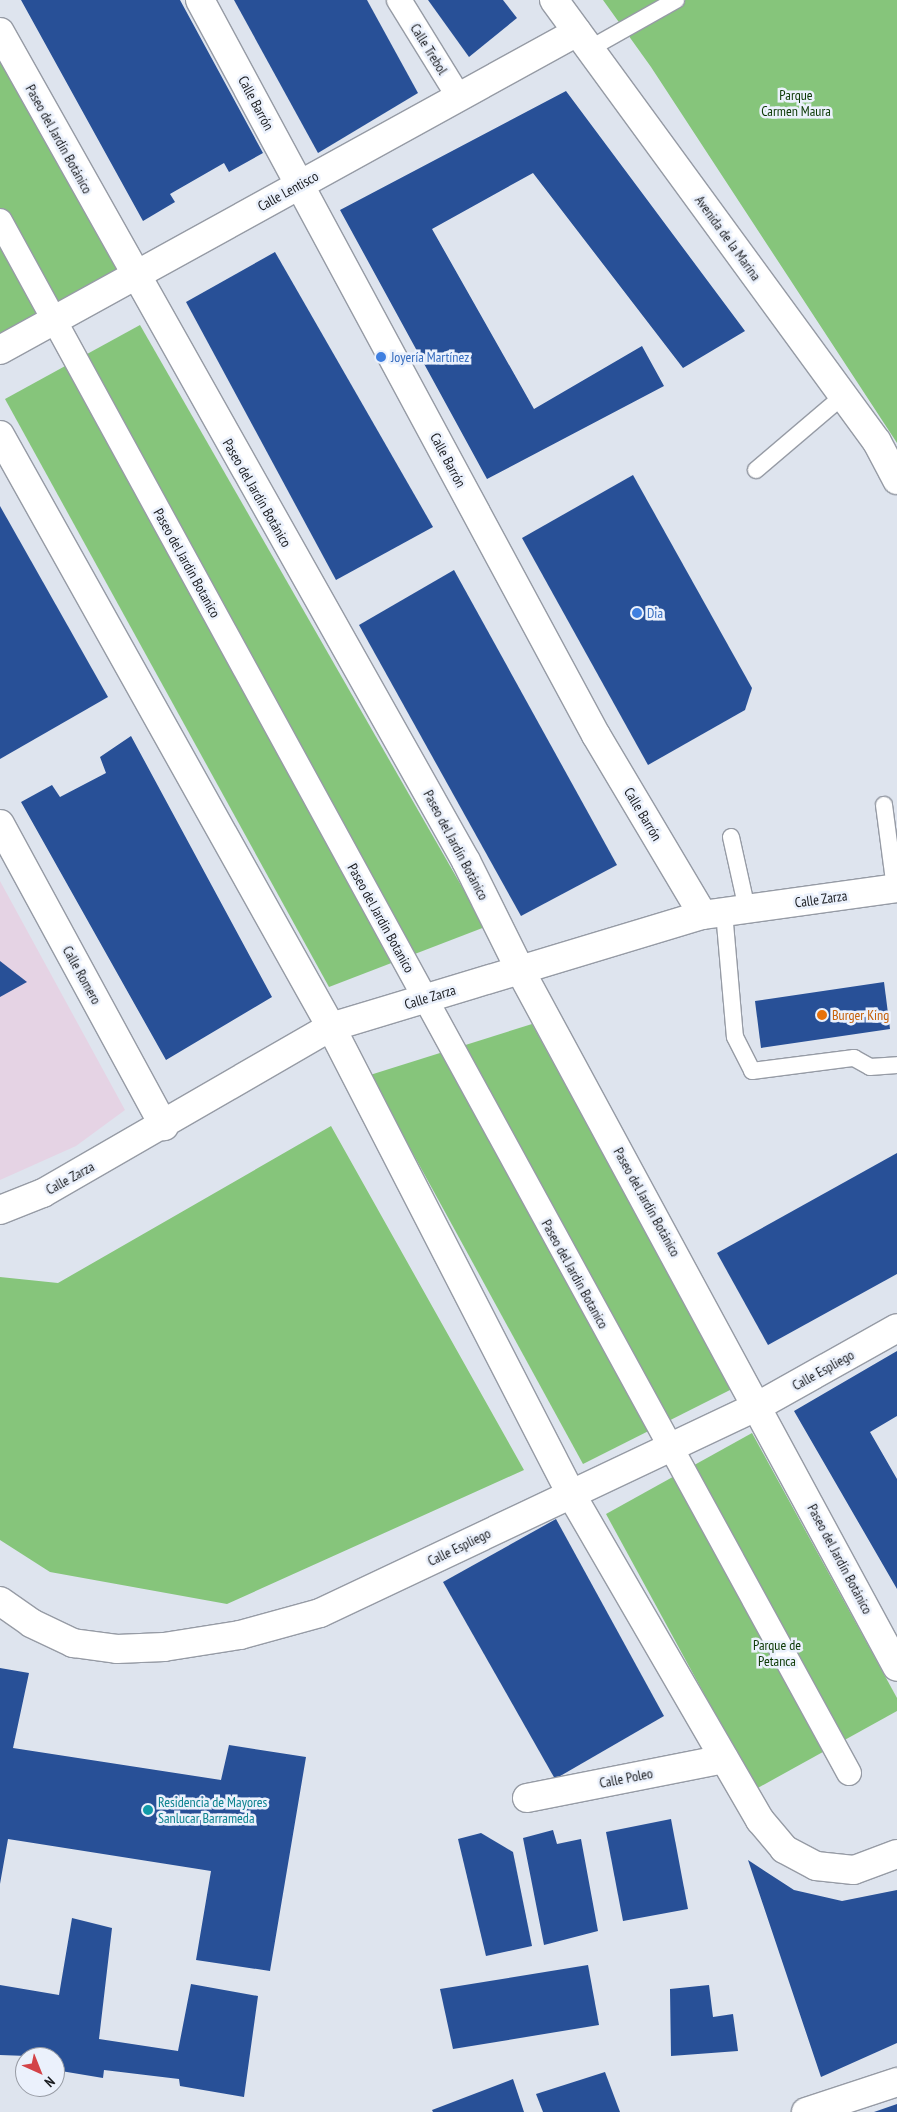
<!DOCTYPE html>
<meta charset="utf-8">
<style>
body{margin:0}
#map{position:relative;width:897px;height:2112px;overflow:hidden;background:#dee4ee;font-family:"PT Sans Narrow",sans-serif}
div>[style]{position:absolute}
.education>*{inset:0;background:#e5d3e4}
.green>*{inset:0;background:#86c57b}
.building>*{inset:0;background:#285097}
.roads{filter:drop-shadow(1px 0 #969ba5) drop-shadow(-1px 0 #969ba5) drop-shadow(0 1px #969ba5) drop-shadow(0 -1px #969ba5)}
.service>*{height:16px;margin:-8px;padding:0 8px;transform-origin:8px;border-radius:8px;background:#fff}
.pedestrian>*{height:24px;margin:-12px;padding:0 12px;transform-origin:12px;border-radius:12px;background:#fff}
.minor>*{height:28px;margin:-14px;padding:0 14px;transform-origin:14px;border-radius:14px;background:#fff}
.tertiary>*{height:28px;margin:-14px;padding:0 14px;transform-origin:14px;border-radius:14px;background:#fff}
.secondary>*{height:28px;margin:-14px;padding:0 14px;transform-origin:14px;border-radius:14px;background:#fff}
.dots>*{width:14px;height:14px;translate:-50% -50%;box-sizing:border-box;border:2px solid #ebf1fc;border-radius:50%}
span{translate:-50% -50%;white-space:nowrap;text-align:center;line-height:1.15;-webkit-text-stroke:5px #ebf1fc;paint-order:stroke}
.street-label{font-size:14px;color:#191b1f}
.park-label{font-size:14px;color:#0b3803}
.shop-label{font-size:14px;color:#366cbe}
.left{translate:0 -50%;text-align:left}
.food-label{font-size:14px;color:#c56008}
.culture-label{font-size:14px;color:#0d838f}
.north{position:absolute;left:15px;top:2047px;width:50px;height:50px;box-sizing:border-box;background:#ebf1fc;border:1px solid #979ba4;border-radius:50%;rotate:136deg;font-size:14px;font-weight:700;line-height:20px;text-align:center;color:#191b1f}
.north::after{content:'';display:block;margin:auto;width:18px;height:22px;background:#d34348;clip-path:polygon(50% 0,100% 100%,50% 72%,0 100%)}
</style>
<div id="map">
<div class="education">
<div style="clip-path:polygon(0 881px,125px 1110px,76px 1146px,0 1180px)"></div>
</div>
<div class="green">
<div style="clip-path:polygon(603px 0,897px 0,897px 443px,651px 67px)"></div>
<div style="clip-path:polygon(0 31px,134px 276px,0 350px)"></div>
<div style="clip-path:polygon(140px 325px,485px 927px,329px 987px,5px 399px)"></div>
<div style="clip-path:polygon(532px 1024px,732px 1389px,583px 1464px,370px 1075px)"></div>
<div style="clip-path:polygon(331px 1126px,524px 1470px,227px 1604px,50px 1572px,0 1540px,0 1277px,58px 1283px)"></div>
<div style="clip-path:polygon(752px 1433px,897px 1698px,897px 1711px,756px 1789px,606px 1514px)"></div>
</div>
<div class="building">
<div style="clip-path:polygon(21px 0,180px 0,263px 153px,229px 172px,224px 163px,170px 194px,175px 202px,143px 221px)"></div>
<div style="clip-path:polygon(234px 0,367px 0,418px 93px,318px 153px)"></div>
<div style="clip-path:polygon(428px 0,503px 0,517px 18px,469px 57px)"></div>
<div style="clip-path:polygon(566px 91px,745px 331px,683px 368px,533px 173px,432px 229px,534px 409px,642px 346px,664px 386px,487px 479px,340px 210px)"></div>
<div style="clip-path:polygon(275px 252px,433px 527px,336px 580px,186px 302px)"></div>
<div style="clip-path:polygon(633px 475px,752px 688px,745px 710px,648px 765px,522px 538px)"></div>
<div style="clip-path:polygon(0 506px,108px 697px,0 759px)"></div>
<div style="clip-path:polygon(454px 570px,617px 865px,521px 916px,359px 625px)"></div>
<div style="clip-path:polygon(131px 736px,272px 997px,166px 1060px,21px 802px,52px 785px,60px 797px,106px 773px,100px 757px)"></div>
<div style="clip-path:polygon(0 961px,27px 982px,0 997px)"></div>
<div style="clip-path:polygon(884px 982px,890px 1029px,761px 1048px,755px 1001px)"></div>
<div style="clip-path:polygon(897px 1153px,897px 1274px,768px 1345px,717px 1253px)"></div>
<div style="clip-path:polygon(897px 1351px,897px 1416px,870px 1432px,897px 1479px,897px 1589px,794px 1411px)"></div>
<div style="clip-path:polygon(556px 1519px,664px 1716px,555px 1779px,443px 1582px)"></div>
<div style="clip-path:polygon(0 1668px,29px 1673px,13px 1748px,221px 1780px,229px 1745px,306px 1757px,270px 1971px,196px 1960px,211px 1871px,8px 1839px,0 1884px)"></div>
<div style="clip-path:polygon(671px 1819px,688px 1909px,623px 1921px,606px 1832px)"></div>
<div style="clip-path:polygon(553px 1830px,557px 1844px,581px 1839px,598px 1931px,544px 1945px,523px 1838px)"></div>
<div style="clip-path:polygon(481px 1833px,513px 1852px,532px 1946px,486px 1956px,458px 1839px)"></div>
<div style="clip-path:polygon(748px 1860px,794px 1890px,842px 1901px,897px 1890px,897px 2043px,821px 2077px)"></div>
<div style="clip-path:polygon(72px 1918px,112px 1928px,99px 2039px,178px 2051px,191px 1984px,258px 1996px,244px 2097px,180px 2086px,179px 2079px,104px 2070px,103px 2078px,55px 2070px,55px 2057px,0 2055px,0 1985px,59px 1995px)"></div>
<div style="clip-path:polygon(588px 1965px,599px 2025px,453px 2049px,440px 1989px)"></div>
<div style="clip-path:polygon(709px 1985px,713px 2017px,733px 2014px,738px 2051px,671px 2056px,670px 1989px)"></div>
<div style="clip-path:polygon(605px 2072px,620px 2112px,543px 2112px,536px 2094px)"></div>
<div style="clip-path:polygon(513px 2079px,524px 2112px,433px 2112px,432px 2110px)"></div>
<div style="clip-path:polygon(897px 2104px,897px 2112px,874px 2112px)"></div>
</div>
<div class="roads">
<div class="service">
<div style="left:589px;top:49px;width:100px;rotate:-29.4deg"></div>
<div style="left:756px;top:470px;width:114px;rotate:-40.4deg"></div>
<div style="left:884px;top:805px;width:85px;rotate:82.5deg"></div>
<div style="left:731px;top:837px;width:74px;rotate:77.5deg"></div>
<div style="left:724px;top:912px;width:125px;rotate:85deg"></div>
<div style="left:735px;top:1037px;width:38px;rotate:63deg"></div>
<div style="left:752px;top:1071px;width:103px;rotate:-7.3deg"></div>
<div style="left:854px;top:1058px;width:18px;rotate:29deg"></div>
<div style="left:870px;top:1067px;width:27px;rotate:-4deg"></div>
</div>
<div class="pedestrian">
<div style="left:399px;top:0;width:114px;rotate:58.3deg"></div>
<div style="left:0;top:221px;width:1769px;rotate:61.32deg"></div>
</div>
<div class="minor">
<div style="left:200px;top:0;width:835px;rotate:61.69deg"></div>
<div style="left:596px;top:735px;width:209px;rotate:59.3deg"></div>
<div style="left:0;top:350px;width:659px;rotate:-28.86deg"></div>
<div style="left:0;top:824px;width:344px;rotate:61.5deg"></div>
<div style="left:0;top:1210px;width:46px;rotate:-21.6deg"></div>
<div style="left:43px;top:1193px;width:332px;rotate:-30deg"></div>
<div style="left:331px;top:1027px;width:388px;rotate:-16.8deg"></div>
<div style="left:703px;top:915px;width:196px;rotate:-7.9deg"></div>
<div style="left:0;top:1601px;width:38px;rotate:35deg"></div>
<div style="left:31px;top:1623px;width:47px;rotate:25.5deg"></div>
<div style="left:73px;top:1643px;width:44px;rotate:7.8deg"></div>
<div style="left:117px;top:1649px;width:47px;rotate:-2.4deg"></div>
<div style="left:164px;top:1647px;width:77px;rotate:-9deg"></div>
<div style="left:240px;top:1635px;width:83px;rotate:-15.4deg"></div>
<div style="left:320px;top:1613px;width:484px;rotate:-25.3deg"></div>
<div style="left:758px;top:1406px;width:159px;rotate:-29.3deg"></div>
<div style="left:527px;top:1798px;width:201px;rotate:-11.2deg"></div>
</div>
<div class="tertiary">
<div style="left:554px;top:0;width:547px;rotate:53.84deg"></div>
<div style="left:877px;top:442px;width:43px;rotate:62.2deg"></div>
<div style="left:0;top:32px;width:951px;rotate:60.66deg"></div>
<div style="left:466px;top:861px;width:122px;rotate:63.6deg"></div>
<div style="left:520px;top:970px;width:792px;rotate:61.59deg"></div>
<div style="left:0;top:435px;width:678px;rotate:60.79deg"></div>
<div style="left:331px;top:1027px;width:525px;rotate:62.8deg"></div>
<div style="left:571px;top:1494px;width:377px;rotate:59.9deg"></div>
<div style="left:760px;top:1820px;width:38px;rotate:50deg"></div>
<div style="left:784px;top:1849px;width:36px;rotate:28deg"></div>
<div style="left:816px;top:1866px;width:38px;rotate:6deg"></div>
<div style="left:854px;top:1870px;width:46px;rotate:-20.4deg"></div>
</div>
<div class="secondary">
<div style="left:806px;top:2112px;width:96px;rotate:-18.2deg"></div>
</div>
</div>
<div class="dots">
<div style="left:381px;top:357px;background:#3f7fe0"></div>
<div style="left:637px;top:613px;background:#3f7fe0"></div>
<div style="left:822px;top:1015px;background:#e8710a"></div>
<div style="left:148px;top:1810px;background:#0f9aa8"></div>
</div>
<div class="street-label">
<span style="left:429px;top:49px;rotate:58deg">Calle Trebol</span>
<span style="left:256px;top:103px;rotate:62deg">Calle Barrón</span>
<span style="left:59px;top:139px;rotate:61deg">Paseo del Jardín Botánico</span>
<span style="left:288px;top:191px;rotate:-29deg">Calle Lentisco</span>
<span style="left:728px;top:238px;rotate:54deg">Avenida de la Marina</span>
<span style="left:448px;top:460px;rotate:62deg">Calle Barrón</span>
<span style="left:257px;top:493px;rotate:60deg">Paseo del Jardín Botánico</span>
<span style="left:187px;top:563px;rotate:61deg">Paseo del Jardin Botanico</span>
<span style="left:643px;top:814px;rotate:59deg">Calle Barrón</span>
<span style="left:456px;top:845px;rotate:62deg">Paseo del Jardín Botánico</span>
<span style="left:821px;top:899px;rotate:-8deg">Calle Zarza</span>
<span style="left:381px;top:918px;rotate:61deg">Paseo del Jardin Botanico</span>
<span style="left:82px;top:975px;rotate:61deg">Calle Romero</span>
<span style="left:430px;top:997px;rotate:-17deg">Calle Zarza</span>
<span style="left:70px;top:1178px;rotate:-29deg">Calle Zarza</span>
<span style="left:647px;top:1202px;rotate:61deg">Paseo del Jardín Botánico</span>
<span style="left:575px;top:1274px;rotate:61deg">Paseo del Jardin Botanico</span>
<span style="left:823px;top:1370px;rotate:-29deg">Calle Espliego</span>
<span style="left:459px;top:1547px;rotate:-26deg">Calle Espliego</span>
<span style="left:840px;top:1559px;rotate:62deg">Paseo del Jardín Botánico</span>
<span style="left:626px;top:1778px;rotate:-11deg">Calle Poleo</span>
</div>
<div class="park-label">
<span style="left:796px;top:103px">Parque<br>Carmen Maura</span>
<span style="left:777px;top:1653px">Parque de<br>Petanca</span>
</div>
<div class="shop-label">
<span class="left" style="left:391px;top:357px">Joyería Martínez</span>
<span class="left" style="left:647px;top:613px">Dia</span>
</div>
<div class="food-label">
<span class="left" style="left:832px;top:1015px">Burger King</span>
</div>
<div class="culture-label">
<span class="left" style="left:158px;top:1810px">Residencia de Mayores<br>Sanlucar Barrameda</span>
</div>
<div class="north">N</div>
</div>
